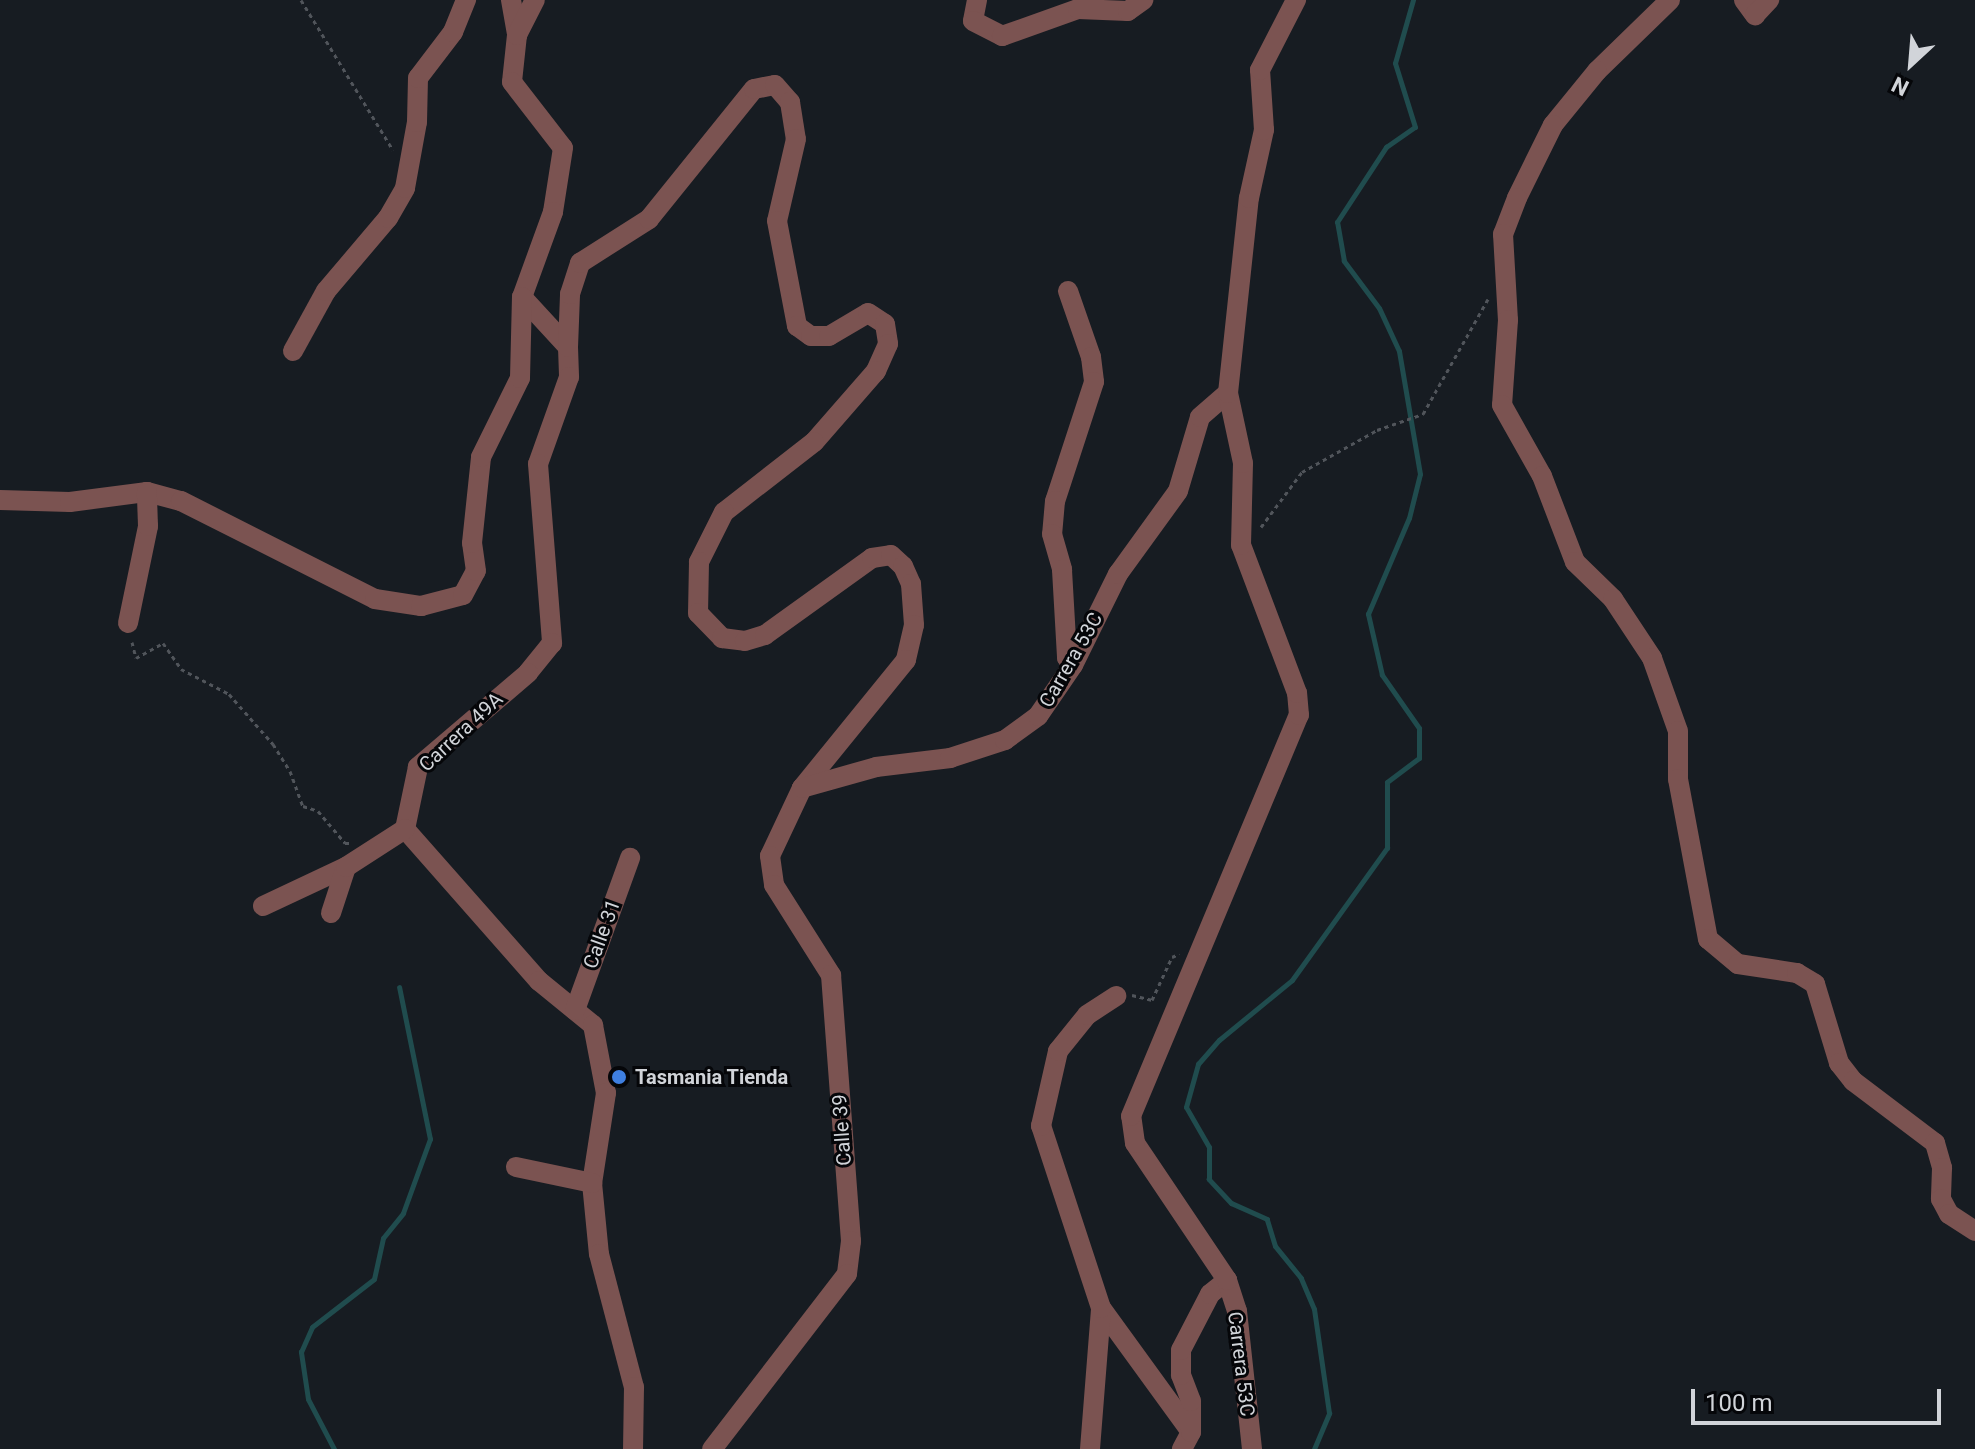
<!DOCTYPE html>
<style>
body{margin:0}
#map{position:relative;width:1975px;height:1449px;overflow:hidden;background:#171c22;font-family:Roboto,sans-serif}
div>[style]{position:absolute}
.stream>*{height:5px;margin:-2.5px;padding:0 2.5px;transform-origin:2.5px;border-radius:2.5px;background:#204c4e}
.path>*{height:3px;margin-top:-1.5px;transform-origin:0;background:repeating-linear-gradient(90deg,#51555b 0 4px,transparent 0 8px)}
.minor>*{height:20px;margin:-10px;padding:0 10px;transform-origin:10px;border-radius:10px;background:#7b5351}
.dots>*{width:22px;height:22px;translate:-50% -50%;box-sizing:border-box;border:4px solid #050609;border-radius:50%}
span{translate:-50% -50%;white-space:nowrap;text-align:center;line-height:1.15;-webkit-text-stroke:6px #050609;paint-order:stroke}
.street-label{font-size:20px;color:#d1d4d9}
.poi-label{font-size:20px;color:#d1d4d9;font-weight:700}
.left{translate:0 -50%;text-align:left}
.north{position:absolute;left:1871px;top:24px;width:80px;height:80px;-webkit-text-stroke:6px #050609;paint-order:stroke;rotate:206deg;font-size:22px;font-weight:700;line-height:32px;text-align:center;color:#d1d4d9}
.north::after{content:'';display:block;margin:auto;width:28px;height:36px;background:#d1d4d9;clip-path:polygon(50% 0,100% 100%,50% 72%,0 100%)}
.scale{position:absolute;left:1691px;top:1389px;width:250px;height:36px;box-sizing:border-box;border:4px solid #d1d4d9;border-top:0;padding-left:10px;font-size:24px;line-height:28px;white-space:nowrap;color:#d1d4d9;-webkit-text-stroke:6px #050609;paint-order:stroke}
</style>
<div id="map">
<div class="stream">
<div style="left:334px;top:1449px;width:56px;rotate:-117.5deg"></div>
<div style="left:308px;top:1399px;width:48px;rotate:-98.5deg"></div>
<div style="left:301px;top:1352px;width:27px;rotate:-66deg"></div>
<div style="left:312px;top:1327px;width:78px;rotate:-37.7deg"></div>
<div style="left:374px;top:1279px;width:42px;rotate:-77.6deg"></div>
<div style="left:383px;top:1238px;width:32px;rotate:-51deg"></div>
<div style="left:403px;top:1213px;width:79px;rotate:-70deg"></div>
<div style="left:430px;top:1139px;width:155px;rotate:-101.5deg"></div>
<div style="left:1314px;top:1449px;width:39px;rotate:-67deg"></div>
<div style="left:1329px;top:1413px;width:105px;rotate:-98.2deg"></div>
<div style="left:1314px;top:1309px;width:34px;rotate:-113deg"></div>
<div style="left:1301px;top:1278px;width:41px;rotate:-129.1deg"></div>
<div style="left:1275px;top:1246px;width:28px;rotate:-107deg"></div>
<div style="left:1267px;top:1219px;width:39px;rotate:-156deg"></div>
<div style="left:1231px;top:1203px;width:33px;rotate:-133deg"></div>
<div style="left:1209px;top:1179px;width:32px;rotate:-90deg"></div>
<div style="left:1209px;top:1147px;width:46px;rotate:-119.9deg"></div>
<div style="left:1186px;top:1107px;width:45px;rotate:-74.4deg"></div>
<div style="left:1198px;top:1064px;width:32px;rotate:-49deg"></div>
<div style="left:1219px;top:1040px;width:94px;rotate:-39.4deg"></div>
<div style="left:1292px;top:980px;width:163px;rotate:-54.3deg"></div>
<div style="left:1387px;top:848px;width:66px;rotate:-90deg"></div>
<div style="left:1387px;top:782px;width:40px;rotate:-37deg"></div>
<div style="left:1419px;top:758px;width:30px;rotate:-90deg"></div>
<div style="left:1419px;top:728px;width:65px;rotate:-124.9deg"></div>
<div style="left:1382px;top:675px;width:63px;rotate:-102.9deg"></div>
<div style="left:1368px;top:614px;width:104px;rotate:-66.9deg"></div>
<div style="left:1409px;top:518px;width:45px;rotate:-76deg"></div>
<div style="left:1420px;top:474px;width:125px;rotate:-99.7deg"></div>
<div style="left:1399px;top:351px;width:47px;rotate:-114.9deg"></div>
<div style="left:1379px;top:308px;width:59px;rotate:-126.7deg"></div>
<div style="left:1344px;top:261px;width:40px;rotate:-100deg"></div>
<div style="left:1337px;top:222px;width:90px;rotate:-56.8deg"></div>
<div style="left:1386px;top:147px;width:35px;rotate:-35deg"></div>
<div style="left:1415px;top:127px;width:67px;rotate:-107.4deg"></div>
<div style="left:1395px;top:63px;width:66px;rotate:-74.1deg"></div>
</div>
<div class="path">
<div style="left:301px;top:0;width:176px;rotate:58.5deg"></div>
<div style="left:1261px;top:527px;width:69px;rotate:-53.3deg"></div>
<div style="left:1302px;top:472px;width:86px;rotate:-29.2deg"></div>
<div style="left:1377px;top:430px;width:49px;rotate:-19.2deg"></div>
<div style="left:1423px;top:414px;width:132px;rotate:-60.5deg"></div>
<div style="left:132px;top:642px;width:16px;rotate:76deg"></div>
<div style="left:136px;top:658px;width:31px;rotate:-29deg"></div>
<div style="left:163px;top:643px;width:32px;rotate:55deg"></div>
<div style="left:181px;top:669px;width:54px;rotate:27.5deg"></div>
<div style="left:229px;top:694px;width:67px;rotate:48.7deg"></div>
<div style="left:273px;top:744px;width:32px;rotate:58deg"></div>
<div style="left:290px;top:771px;width:37px;rotate:70deg"></div>
<div style="left:303px;top:806px;width:16px;rotate:18deg"></div>
<div style="left:318px;top:811px;width:42px;rotate:49.8deg"></div>
<div style="left:345px;top:843px;width:6px"></div>
<div style="left:1132px;top:995px;width:21px;rotate:14deg"></div>
<div style="left:1152px;top:1000px;width:47px;rotate:-65.1deg"></div>
<div style="left:1172px;top:957px;width:8px;rotate:-23deg"></div>
</div>
<div class="minor">
<div style="left:511px;top:0;width:36px;rotate:80deg"></div>
<div style="left:517px;top:35px;width:47px;rotate:96.1deg"></div>
<div style="left:512px;top:82px;width:83px;rotate:52.3deg"></div>
<div style="left:563px;top:148px;width:65px;rotate:98.9deg"></div>
<div style="left:553px;top:212px;width:90px;rotate:110deg"></div>
<div style="left:522px;top:297px;width:68px;rotate:47.4deg"></div>
<div style="left:568px;top:347px;width:30px;rotate:88deg"></div>
<div style="left:569px;top:377px;width:92px;rotate:109.6deg"></div>
<div style="left:538px;top:464px;width:180px;rotate:85.5deg"></div>
<div style="left:552px;top:643px;width:38px;rotate:129deg"></div>
<div style="left:528px;top:673px;width:145px;rotate:139.5deg"></div>
<div style="left:418px;top:767px;width:63px;rotate:101.8deg"></div>
<div style="left:405px;top:829px;width:203px;rotate:48.6deg"></div>
<div style="left:539px;top:981px;width:70px;rotate:39.2deg"></div>
<div style="left:593px;top:1025px;width:69px;rotate:79.2deg"></div>
<div style="left:606px;top:1093px;width:91px;rotate:98.8deg"></div>
<div style="left:592px;top:1183px;width:71px;rotate:84.4deg"></div>
<div style="left:599px;top:1254px;width:138px;rotate:75.3deg"></div>
<div style="left:634px;top:1387px;width:62px;rotate:90.9deg"></div>
<div style="left:977px;top:0;width:21px;rotate:101deg"></div>
<div style="left:973px;top:21px;width:33px;rotate:27deg"></div>
<div style="left:1002px;top:36px;width:81px;rotate:-19.6deg"></div>
<div style="left:1078px;top:9px;width:50px;rotate:2.3deg"></div>
<div style="left:1128px;top:11px;width:19px;rotate:-36deg"></div>
<div style="left:1670px;top:0;width:102px;rotate:135.8deg"></div>
<div style="left:1597px;top:71px;width:70px;rotate:129.2deg"></div>
<div style="left:1553px;top:125px;width:81px;rotate:116.3deg"></div>
<div style="left:1517px;top:198px;width:39px;rotate:111deg"></div>
<div style="left:1503px;top:234px;width:86px;rotate:86.7deg"></div>
<div style="left:1508px;top:320px;width:85px;rotate:94deg"></div>
<div style="left:1502px;top:405px;width:81px;rotate:60.6deg"></div>
<div style="left:1542px;top:476px;width:92px;rotate:69deg"></div>
<div style="left:1575px;top:562px;width:53px;rotate:44.2deg"></div>
<div style="left:1613px;top:599px;width:71px;rotate:56.5deg"></div>
<div style="left:1652px;top:658px;width:77px;rotate:70.4deg"></div>
<div style="left:1678px;top:731px;width:48px;rotate:90deg"></div>
<div style="left:1678px;top:779px;width:163px;rotate:79.4deg"></div>
<div style="left:1708px;top:939px;width:39px;rotate:40deg"></div>
<div style="left:1738px;top:964px;width:60px;rotate:8.7deg"></div>
<div style="left:1797px;top:973px;width:21px;rotate:31deg"></div>
<div style="left:1815px;top:984px;width:83px;rotate:73.1deg"></div>
<div style="left:1839px;top:1063px;width:23px;rotate:52deg"></div>
<div style="left:1853px;top:1081px;width:103px;rotate:37.1deg"></div>
<div style="left:1935px;top:1143px;width:26px;rotate:74deg"></div>
<div style="left:1942px;top:1168px;width:31px;rotate:92deg"></div>
<div style="left:1941px;top:1199px;width:17px;rotate:62deg"></div>
<div style="left:1949px;top:1214px;width:31px;rotate:33deg"></div>
<div style="left:1744px;top:0;width:19px;rotate:54deg"></div>
<div style="left:1755px;top:15px;width:21px;rotate:-47deg"></div>
<div style="left:517px;top:35px;width:39px;rotate:-63deg"></div>
<div style="left:1068px;top:291px;width:70px;rotate:70.8deg"></div>
<div style="left:1091px;top:357px;width:25px;rotate:83deg"></div>
<div style="left:1094px;top:382px;width:125px;rotate:108.1deg"></div>
<div style="left:1055px;top:501px;width:33px;rotate:95deg"></div>
<div style="left:1052px;top:534px;width:37px;rotate:74deg"></div>
<div style="left:1062px;top:570px;width:88px;rotate:86.7deg"></div>
<div style="left:1067px;top:658px;width:9px;rotate:49deg"></div>
<div style="left:568px;top:347px;width:53px;rotate:-87.8deg"></div>
<div style="left:570px;top:294px;width:33px;rotate:-72deg"></div>
<div style="left:580px;top:263px;width:82px;rotate:-32.5deg"></div>
<div style="left:649px;top:219px;width:167px;rotate:-51.1deg"></div>
<div style="left:754px;top:89px;width:21px;rotate:-11deg"></div>
<div style="left:775px;top:85px;width:23px;rotate:49deg"></div>
<div style="left:790px;top:102px;width:37px;rotate:81deg"></div>
<div style="left:796px;top:139px;width:84px;rotate:103deg"></div>
<div style="left:777px;top:221px;width:107px;rotate:79.2deg"></div>
<div style="left:797px;top:326px;width:17px;rotate:36deg"></div>
<div style="left:811px;top:336px;width:18px"></div>
<div style="left:829px;top:336px;width:45px;rotate:-30.5deg"></div>
<div style="left:868px;top:313px;width:20px;rotate:33deg"></div>
<div style="left:885px;top:324px;width:20px;rotate:81deg"></div>
<div style="left:888px;top:344px;width:30px;rotate:114deg"></div>
<div style="left:876px;top:371px;width:94px;rotate:131.1deg"></div>
<div style="left:814px;top:442px;width:114px;rotate:142.1deg"></div>
<div style="left:724px;top:512px;width:56px;rotate:116.6deg"></div>
<div style="left:699px;top:562px;width:51px;rotate:91.1deg"></div>
<div style="left:698px;top:613px;width:35px;rotate:46deg"></div>
<div style="left:722px;top:638px;width:23px;rotate:7deg"></div>
<div style="left:745px;top:641px;width:21px;rotate:-17deg"></div>
<div style="left:765px;top:635px;width:132px;rotate:-35.7deg"></div>
<div style="left:872px;top:558px;width:19px;rotate:-9deg"></div>
<div style="left:891px;top:555px;width:16px;rotate:43deg"></div>
<div style="left:903px;top:566px;width:20px;rotate:66deg"></div>
<div style="left:911px;top:584px;width:41px;rotate:85.8deg"></div>
<div style="left:914px;top:625px;width:36px;rotate:103deg"></div>
<div style="left:906px;top:660px;width:165px;rotate:129.1deg"></div>
<div style="left:802px;top:788px;width:75px;rotate:115.2deg"></div>
<div style="left:770px;top:856px;width:29px;rotate:82deg"></div>
<div style="left:774px;top:885px;width:107px;rotate:57.7deg"></div>
<div style="left:831px;top:975px;width:267px;rotate:85.7deg"></div>
<div style="left:851px;top:1241px;width:33px;rotate:97deg"></div>
<div style="left:847px;top:1274px;width:221px;rotate:127.6deg"></div>
<div style="left:293px;top:351px;width:68px;rotate:-61.2deg"></div>
<div style="left:326px;top:291px;width:96px;rotate:-49.7deg"></div>
<div style="left:388px;top:218px;width:34px;rotate:-60deg"></div>
<div style="left:405px;top:188px;width:67px;rotate:-79.7deg"></div>
<div style="left:417px;top:122px;width:44px;rotate:-88.7deg"></div>
<div style="left:418px;top:78px;width:58px;rotate:-52.7deg"></div>
<div style="left:453px;top:32px;width:35px;rotate:-68deg"></div>
<div style="left:0;top:500px;width:70px;rotate:1.6deg"></div>
<div style="left:70px;top:502px;width:78px;rotate:-7.4deg"></div>
<div style="left:147px;top:492px;width:35px;rotate:15deg"></div>
<div style="left:181px;top:501px;width:217px;rotate:26.8deg"></div>
<div style="left:375px;top:599px;width:47px;rotate:8.7deg"></div>
<div style="left:421px;top:606px;width:43px;rotate:-14.7deg"></div>
<div style="left:463px;top:595px;width:27px;rotate:-62deg"></div>
<div style="left:476px;top:571px;width:28px;rotate:-98deg"></div>
<div style="left:472px;top:543px;width:86px;rotate:-84deg"></div>
<div style="left:481px;top:457px;width:88px;rotate:-63.7deg"></div>
<div style="left:520px;top:378px;width:81px;rotate:-88.6deg"></div>
<div style="left:128px;top:623px;width:99px;rotate:-78.3deg"></div>
<div style="left:148px;top:526px;width:34px;rotate:-92deg"></div>
<div style="left:802px;top:788px;width:77px;rotate:-15.8deg"></div>
<div style="left:876px;top:767px;width:75px;rotate:-6.9deg"></div>
<div style="left:950px;top:758px;width:58px;rotate:-18.1deg"></div>
<div style="left:1005px;top:740px;width:41px;rotate:-36deg"></div>
<div style="left:1038px;top:716px;width:62px;rotate:-55.5deg"></div>
<div style="left:1073px;top:665px;width:102px;rotate:-63.7deg"></div>
<div style="left:1118px;top:574px;width:102px;rotate:-54.1deg"></div>
<div style="left:1178px;top:491px;width:77px;rotate:-73.4deg"></div>
<div style="left:1200px;top:417px;width:37px;rotate:-41deg"></div>
<div style="left:263px;top:906px;width:92px;rotate:-25.2deg"></div>
<div style="left:331px;top:913px;width:48px;rotate:-71.9deg"></div>
<div style="left:346px;top:867px;width:70px;rotate:-32.8deg"></div>
<div style="left:575px;top:1010px;width:162px;rotate:-70.1deg"></div>
<div style="left:516px;top:1167px;width:78px;rotate:11.9deg"></div>
<div style="left:1101px;top:1308px;width:153px;rotate:54deg"></div>
<div style="left:1090px;top:1449px;width:141px;rotate:-85.5deg"></div>
<div style="left:1101px;top:1308px;width:192px;rotate:-108.2deg"></div>
<div style="left:1041px;top:1126px;width:77px;rotate:-77.2deg"></div>
<div style="left:1058px;top:1051px;width:46px;rotate:-51.1deg"></div>
<div style="left:1087px;top:1015px;width:35px;rotate:-33deg"></div>
<div style="left:1182px;top:1449px;width:19px;rotate:-62deg"></div>
<div style="left:1191px;top:1432px;width:31px;rotate:-90deg"></div>
<div style="left:1191px;top:1401px;width:28px;rotate:-111deg"></div>
<div style="left:1181px;top:1375px;width:25px;rotate:-90deg"></div>
<div style="left:1181px;top:1350px;width:63px;rotate:-62.6deg"></div>
<div style="left:1210px;top:1294px;width:22px;rotate:-39deg"></div>
<div style="left:1252px;top:1449px;width:139px;rotate:-96.2deg"></div>
<div style="left:1237px;top:1311px;width:33px;rotate:-108deg"></div>
<div style="left:1227px;top:1280px;width:165px;rotate:-123.9deg"></div>
<div style="left:1135px;top:1143px;width:27px;rotate:-98deg"></div>
<div style="left:1131px;top:1116px;width:435px;rotate:-67.3deg"></div>
<div style="left:1299px;top:715px;width:22px;rotate:-95deg"></div>
<div style="left:1297px;top:693px;width:158px;rotate:-110.7deg"></div>
<div style="left:1241px;top:545px;width:82px;rotate:-88.6deg"></div>
<div style="left:1243px;top:463px;width:72px;rotate:-102.1deg"></div>
<div style="left:1228px;top:393px;width:196px;rotate:-83.9deg"></div>
<div style="left:1249px;top:198px;width:70px;rotate:-77.6deg"></div>
<div style="left:1264px;top:130px;width:60px;rotate:-93.8deg"></div>
<div style="left:1260px;top:70px;width:79px;rotate:-62.8deg"></div>
</div>
<div class="dots">
<div style="left:619px;top:1077px;background:#3f7fe0"></div>
</div>
<div class="street-label">
<span style="left:1071px;top:660px;rotate:-60deg">Carrera 53C</span>
<span style="left:461px;top:732px;rotate:-43deg">Carrera 49A</span>
<span style="left:602px;top:934px;rotate:-70deg">Calle 31</span>
<span style="left:842px;top:1130px;rotate:-94deg">Calle 39</span>
<span style="left:1241px;top:1364px;rotate:83deg">Carrera 53C</span>
</div>
<div class="poi-label">
<span class="left" style="left:635px;top:1077px">Tasmania Tienda</span>
</div>
<div class="north">N</div>
<div class="scale">100 m</div>
</div>
